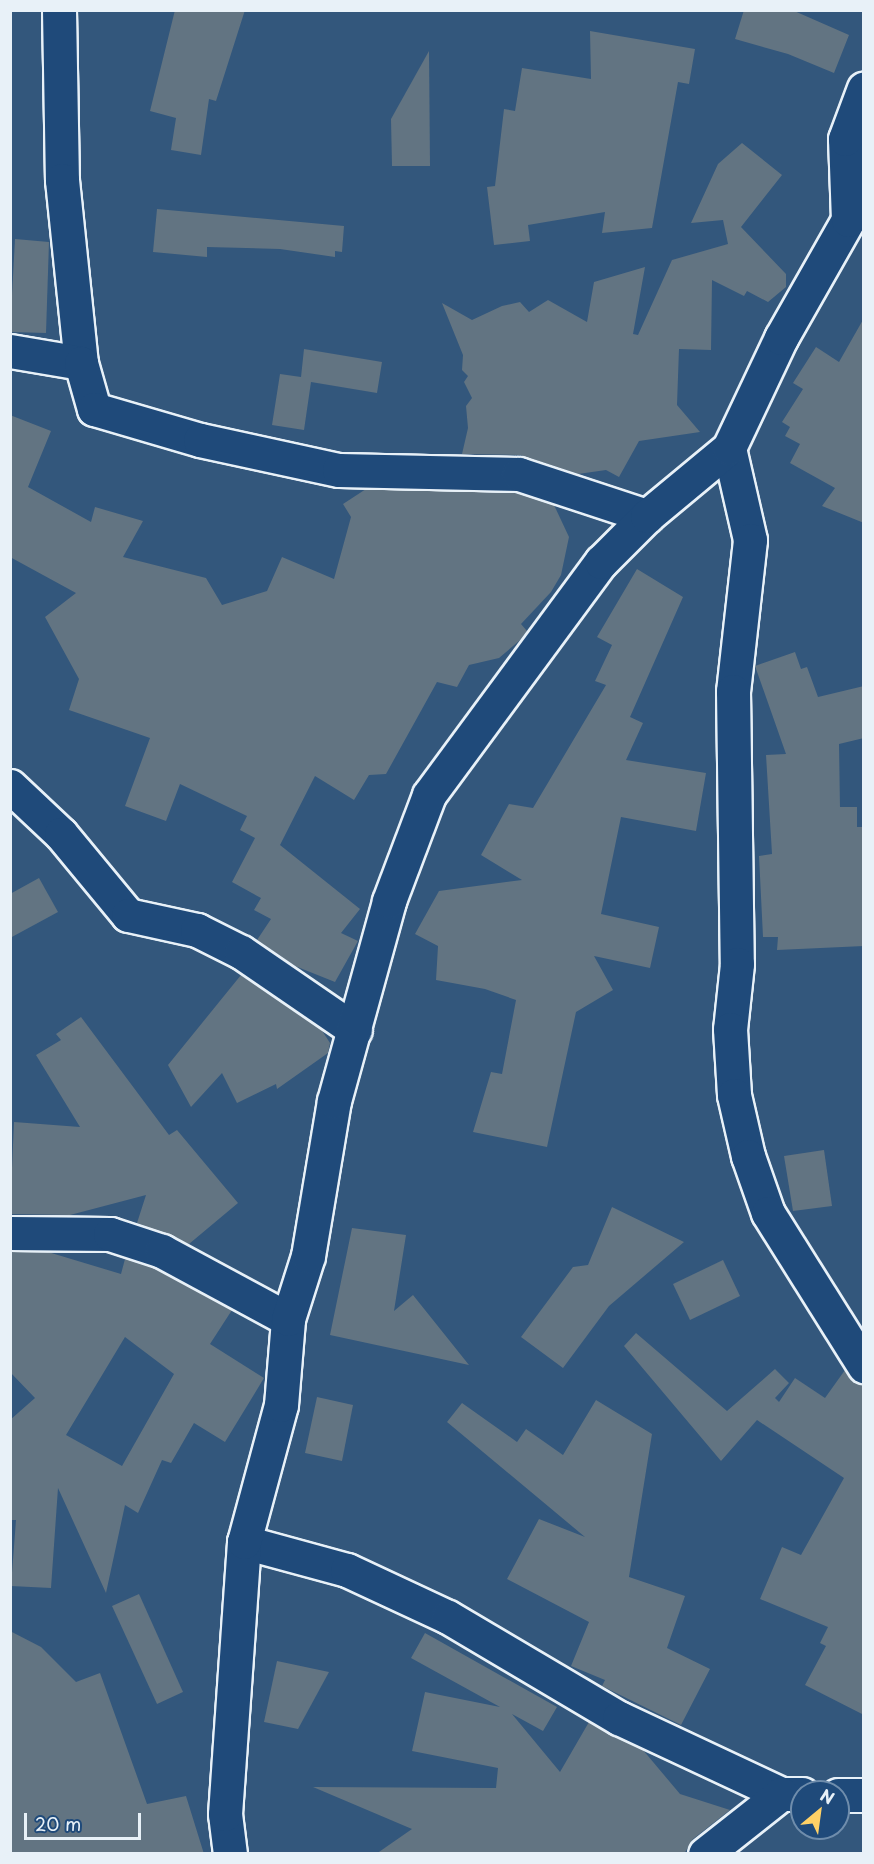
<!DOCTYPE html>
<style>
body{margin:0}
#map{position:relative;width:874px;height:1864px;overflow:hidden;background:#33577c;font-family:"Playpen Sans",sans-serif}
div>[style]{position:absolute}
.building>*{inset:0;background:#627482}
.roads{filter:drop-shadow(2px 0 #e8f1f8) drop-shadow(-2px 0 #e8f1f8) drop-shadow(0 2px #e8f1f8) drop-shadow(0 -2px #e8f1f8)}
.street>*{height:33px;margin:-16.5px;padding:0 16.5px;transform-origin:16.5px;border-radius:16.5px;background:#1f4a7a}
span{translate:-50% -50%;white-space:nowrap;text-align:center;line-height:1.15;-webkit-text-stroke:5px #1f4a7a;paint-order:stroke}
.frame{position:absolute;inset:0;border:12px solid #e8f1f8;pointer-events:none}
.north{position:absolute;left:790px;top:1780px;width:60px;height:60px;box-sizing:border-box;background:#1f4a7a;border:2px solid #6f8dac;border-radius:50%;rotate:29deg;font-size:16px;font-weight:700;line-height:24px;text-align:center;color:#e8f1f8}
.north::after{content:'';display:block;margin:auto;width:21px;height:27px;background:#ffd166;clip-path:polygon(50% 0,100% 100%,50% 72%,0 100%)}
.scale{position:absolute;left:24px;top:1813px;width:117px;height:27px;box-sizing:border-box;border:3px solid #e8f1f8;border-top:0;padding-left:8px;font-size:18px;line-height:21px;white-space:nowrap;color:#e8f1f8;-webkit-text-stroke:4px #1f4a7a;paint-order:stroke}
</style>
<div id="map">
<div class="building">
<div style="clip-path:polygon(175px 10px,245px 10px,216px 101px,209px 99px,201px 155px,171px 150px,176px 118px,150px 111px)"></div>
<div style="clip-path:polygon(744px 10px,792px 10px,849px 35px,834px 73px,788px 54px,735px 39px)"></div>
<div style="clip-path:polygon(590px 31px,695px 49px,689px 84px,678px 82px,652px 228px,602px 233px,605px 212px,528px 225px,530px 241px,494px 245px,487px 187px,495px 186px,504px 109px,515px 111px,522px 68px,591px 79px)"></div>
<div style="clip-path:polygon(429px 51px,430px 166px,392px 166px,391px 119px)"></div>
<div style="clip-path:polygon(742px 143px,782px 175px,741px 227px,786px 274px,786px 287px,768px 302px,747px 291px,744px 296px,712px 280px,711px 350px,679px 349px,677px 405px,700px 432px,639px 441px,619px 477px,606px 470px,578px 474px,520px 455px,462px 454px,468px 428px,466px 406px,472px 398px,464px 382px,468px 376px,462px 370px,463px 355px,442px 303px,472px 320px,502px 306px,520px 302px,529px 312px,548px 300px,587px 322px,594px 282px,645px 267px,633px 334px,638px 335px,672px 260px,728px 244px,723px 220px,691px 223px,718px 164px)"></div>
<div style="clip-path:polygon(157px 209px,344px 226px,342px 252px,335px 251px,335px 257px,280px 249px,207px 247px,207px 257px,153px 252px)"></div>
<div style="clip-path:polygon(15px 239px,49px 242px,46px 333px,10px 332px)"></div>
<div style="clip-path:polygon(864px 318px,864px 523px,822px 506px,835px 488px,790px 463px,800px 444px,785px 436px,790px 427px,782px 422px,803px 389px,793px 383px,816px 347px,839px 362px)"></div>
<div style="clip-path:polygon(304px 349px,382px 362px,377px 393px,311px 382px,304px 430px,272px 425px,280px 374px,301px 377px)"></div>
<div style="clip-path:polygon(10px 415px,51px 431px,28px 487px,91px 522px,95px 507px,143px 521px,123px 557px,206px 578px,222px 605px,267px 591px,282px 557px,334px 579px,351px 517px,343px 504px,366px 489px,516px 493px,554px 505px,569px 537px,561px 575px,551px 592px,521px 624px,527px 631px,519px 641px,499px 658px,469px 665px,457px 687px,437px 682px,386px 774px,369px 775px,354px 800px,315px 776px,280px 845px,360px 909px,341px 933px,358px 941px,335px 982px,295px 966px,257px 940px,271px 919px,254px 910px,261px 898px,232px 882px,255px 838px,240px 830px,247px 816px,180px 784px,166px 821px,125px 806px,150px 738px,69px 710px,79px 679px,45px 617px,76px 593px,10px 557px)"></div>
<div style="clip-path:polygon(637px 569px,683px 597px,630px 717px,643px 723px,626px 760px,706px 773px,696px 831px,621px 817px,601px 914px,659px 927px,650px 968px,594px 956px,613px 990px,576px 1012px,547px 1147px,473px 1132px,491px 1072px,502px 1074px,516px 1000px,485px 989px,436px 980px,438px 946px,415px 934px,439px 891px,522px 880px,481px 855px,509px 804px,533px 808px,606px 685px,595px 681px,612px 645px,597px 637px)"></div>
<div style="clip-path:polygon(795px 652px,801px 669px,807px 667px,818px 697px,864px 686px,864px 738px,839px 744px,840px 807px,857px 807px,857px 827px,863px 827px,864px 946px,777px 950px,778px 937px,763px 937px,759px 856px,772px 854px,766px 755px,786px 754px,755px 666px)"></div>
<div style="clip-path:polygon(39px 878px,58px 912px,10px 938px,10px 894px)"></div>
<div style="clip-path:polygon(241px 975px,321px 1029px,330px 1043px,328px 1053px,277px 1089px,276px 1084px,237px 1103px,222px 1073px,191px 1107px,168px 1065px)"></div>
<div style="clip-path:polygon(81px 1017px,169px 1135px,177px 1130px,238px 1203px,189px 1244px,137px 1223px,146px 1195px,70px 1215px,10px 1214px,14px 1122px,80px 1127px,36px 1055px,61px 1040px,56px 1034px)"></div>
<div style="clip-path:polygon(824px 1150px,832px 1206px,793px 1211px,784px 1156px)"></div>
<div style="clip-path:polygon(612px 1207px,684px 1242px,609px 1306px,563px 1368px,521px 1337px,573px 1267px,588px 1265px)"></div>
<div style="clip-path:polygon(352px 1228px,406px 1235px,394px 1311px,413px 1295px,469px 1365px,330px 1335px)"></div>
<div style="clip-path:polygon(evenodd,10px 1252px,48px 1252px,121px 1274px,125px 1259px,155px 1268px,232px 1310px,210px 1344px,264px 1378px,225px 1442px,194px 1423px,171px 1463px,162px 1460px,138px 1513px,125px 1505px,106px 1593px,58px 1488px,51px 1588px,11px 1586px,16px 1520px,10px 1520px,10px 1420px,35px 1398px,10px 1372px,10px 1252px,125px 1337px,174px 1374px,122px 1466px,66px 1435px,125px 1337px)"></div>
<div style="clip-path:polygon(723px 1260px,740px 1296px,690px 1320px,673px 1284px)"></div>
<div style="clip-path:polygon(636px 1333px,727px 1411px,775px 1369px,789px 1383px,775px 1398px,779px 1402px,795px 1378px,825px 1398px,845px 1370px,855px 1382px,864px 1385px,864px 1715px,805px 1685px,826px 1646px,820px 1643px,828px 1627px,760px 1599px,782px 1547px,801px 1555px,844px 1478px,757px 1420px,721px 1461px,624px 1346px)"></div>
<div style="clip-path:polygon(317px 1397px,353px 1405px,342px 1461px,305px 1453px)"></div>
<div style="clip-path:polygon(596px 1400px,652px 1434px,629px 1577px,685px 1596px,667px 1648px,710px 1669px,681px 1725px,602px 1686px,605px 1680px,571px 1666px,589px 1622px,507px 1579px,539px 1519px,585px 1537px,447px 1422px,462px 1403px,517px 1442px,526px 1429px,563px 1455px)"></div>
<div style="clip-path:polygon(139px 1594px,183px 1692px,157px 1704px,112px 1606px)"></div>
<div style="clip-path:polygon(10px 1631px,41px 1647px,76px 1682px,100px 1673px,147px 1804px,186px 1796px,204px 1854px,10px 1854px)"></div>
<div style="clip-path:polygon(425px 1633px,557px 1707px,543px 1731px,512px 1714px,560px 1772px,589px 1722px,643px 1750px,680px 1794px,730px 1810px,693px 1839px,684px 1854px,376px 1854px,412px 1829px,313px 1787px,496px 1788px,498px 1768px,412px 1751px,425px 1692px,500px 1707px,411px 1658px)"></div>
<div style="clip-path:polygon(277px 1661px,329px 1672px,298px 1729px,264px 1722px)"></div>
</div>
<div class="roads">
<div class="street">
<div style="left:59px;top:10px;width:170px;rotate:89deg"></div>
<div style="left:62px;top:180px;width:184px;rotate:84.1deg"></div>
<div style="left:10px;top:351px;width:72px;rotate:9.6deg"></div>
<div style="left:81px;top:363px;width:48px;rotate:74.2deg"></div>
<div style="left:94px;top:409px;width:110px;rotate:16.3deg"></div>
<div style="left:200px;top:440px;width:142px;rotate:12.2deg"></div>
<div style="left:339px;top:470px;width:180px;rotate:1.3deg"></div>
<div style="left:519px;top:474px;width:135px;rotate:18.2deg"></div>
<div style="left:729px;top:448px;width:94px;rotate:77.1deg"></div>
<div style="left:750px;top:540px;width:152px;rotate:96.4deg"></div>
<div style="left:733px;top:691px;width:273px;rotate:89.2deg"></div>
<div style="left:737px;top:964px;width:65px;rotate:96.1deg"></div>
<div style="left:730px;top:1029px;width:66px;rotate:86.5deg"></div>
<div style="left:734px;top:1095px;width:63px;rotate:77.1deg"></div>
<div style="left:748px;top:1156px;width:60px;rotate:70.7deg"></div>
<div style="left:768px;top:1213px;width:181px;rotate:57.9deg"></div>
<div style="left:10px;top:786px;width:70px;rotate:43.3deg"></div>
<div style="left:61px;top:834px;width:105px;rotate:50.4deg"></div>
<div style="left:128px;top:915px;width:71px;rotate:12.3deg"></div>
<div style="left:197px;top:930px;width:49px;rotate:26.6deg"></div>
<div style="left:241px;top:952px;width:138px;rotate:34.4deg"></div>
<div style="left:10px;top:1233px;width:100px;rotate:0.6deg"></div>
<div style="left:110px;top:1234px;width:55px;rotate:18.1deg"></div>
<div style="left:162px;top:1251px;width:143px;rotate:28.4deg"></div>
<div style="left:244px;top:1542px;width:107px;rotate:15.2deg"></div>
<div style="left:347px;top:1570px;width:111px;rotate:25deg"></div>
<div style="left:448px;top:1617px;width:199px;rotate:30.6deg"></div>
<div style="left:619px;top:1718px;width:179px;rotate:25.1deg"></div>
<div style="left:781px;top:1794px;width:21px"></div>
<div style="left:838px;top:1795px;width:26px"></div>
<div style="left:230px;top:1854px;width:40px;rotate:-97.1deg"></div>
<div style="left:225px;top:1814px;width:273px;rotate:-86deg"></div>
<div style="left:244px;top:1542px;width:142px;rotate:-74.9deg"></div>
<div style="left:281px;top:1405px;width:86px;rotate:-85.3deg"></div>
<div style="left:288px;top:1319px;width:66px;rotate:-72.4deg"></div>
<div style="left:308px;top:1256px;width:157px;rotate:-80.5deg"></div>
<div style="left:334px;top:1101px;width:207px;rotate:-74.6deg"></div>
<div style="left:389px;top:901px;width:113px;rotate:-69.3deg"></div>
<div style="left:429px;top:795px;width:290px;rotate:-53.6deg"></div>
<div style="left:601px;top:562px;width:65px;rotate:-45deg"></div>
<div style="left:647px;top:516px;width:107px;rotate:-39.7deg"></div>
<div style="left:729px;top:448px;width:122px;rotate:-64.7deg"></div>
<div style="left:781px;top:338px;width:136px;rotate:-60.4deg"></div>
<div style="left:848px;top:220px;width:81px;rotate:-92.1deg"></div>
<div style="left:845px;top:139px;width:54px;rotate:-69.6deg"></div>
<div style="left:705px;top:1854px;width:97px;rotate:-38.3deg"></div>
</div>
</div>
<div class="frame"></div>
<div class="north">N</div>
<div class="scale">20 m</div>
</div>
